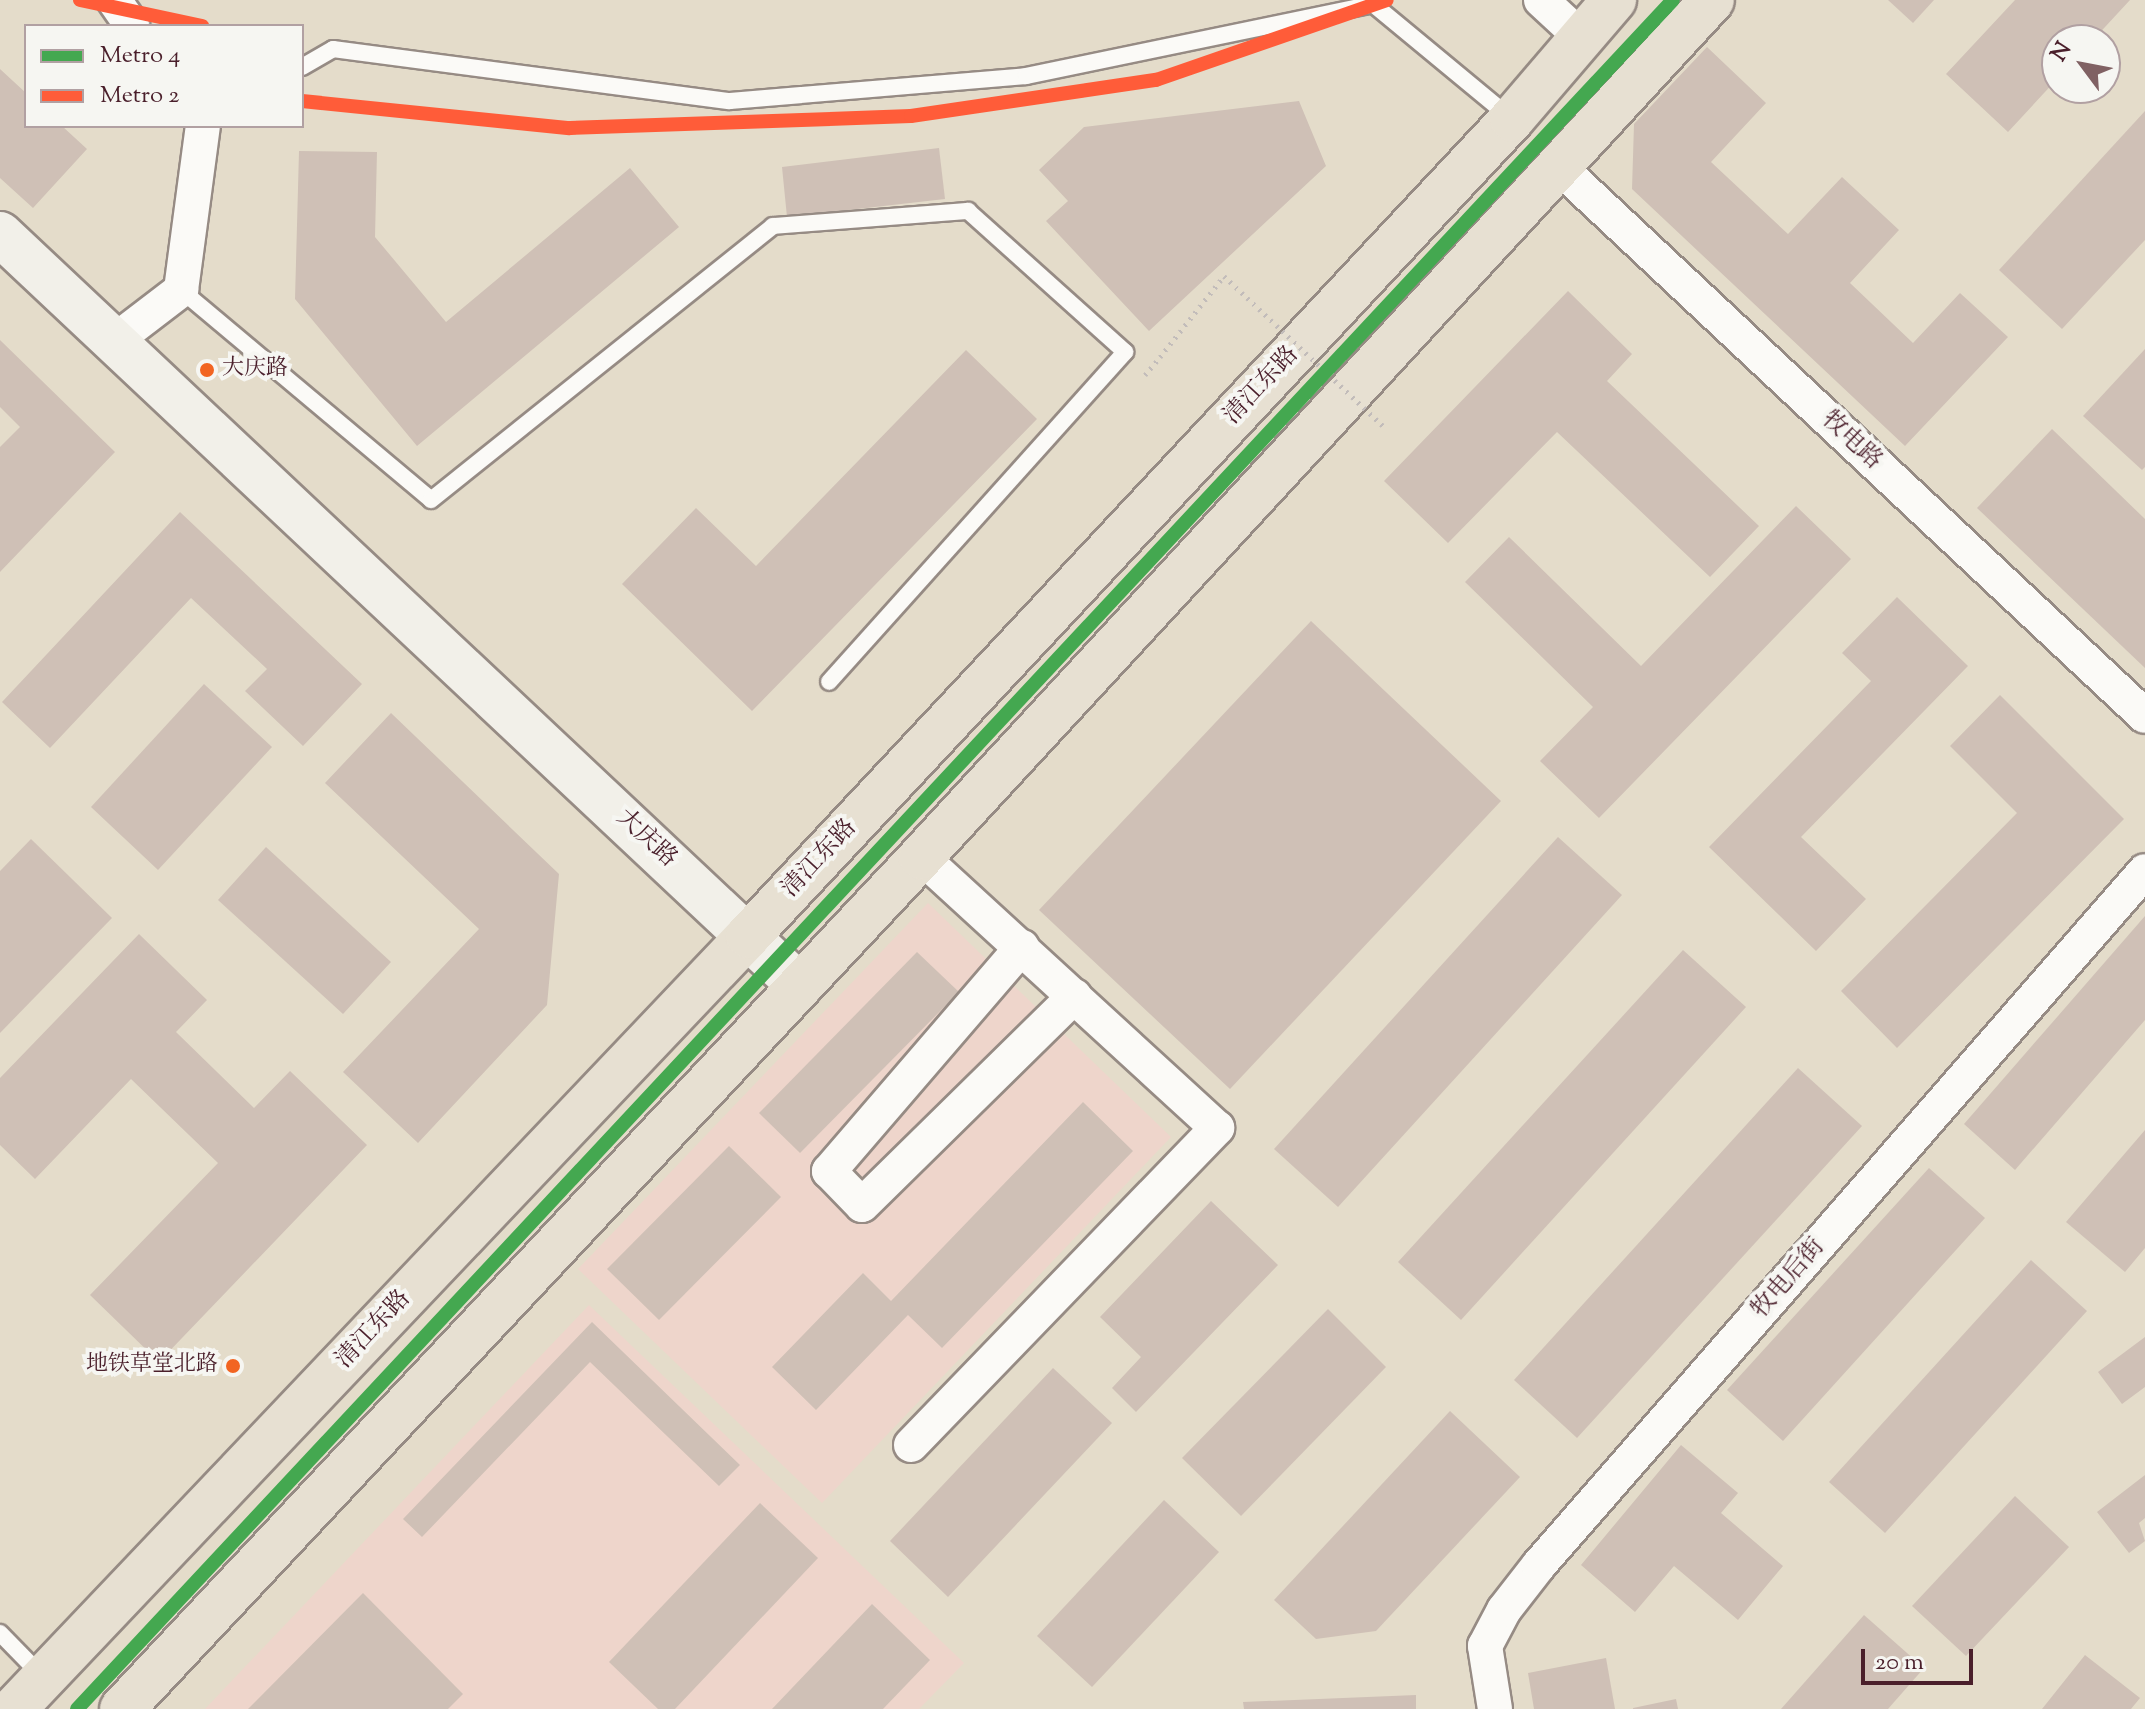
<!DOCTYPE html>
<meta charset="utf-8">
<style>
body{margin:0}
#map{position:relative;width:2145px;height:1709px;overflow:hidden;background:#e4dcca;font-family:"Sorts Mill Goudy","Noto Serif SC",serif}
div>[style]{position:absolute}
.built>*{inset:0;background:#eed5cb}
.building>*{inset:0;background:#cfc0b6}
.path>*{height:5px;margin-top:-2.5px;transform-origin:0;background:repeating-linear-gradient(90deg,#c2bcba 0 2px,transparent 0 8px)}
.roads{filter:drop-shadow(2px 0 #968b84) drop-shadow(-2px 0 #968b84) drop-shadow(0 2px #968b84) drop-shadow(0 -2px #968b84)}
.lane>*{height:16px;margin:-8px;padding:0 8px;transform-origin:8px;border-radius:8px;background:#fbfaf7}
.street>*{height:34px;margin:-17px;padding:0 17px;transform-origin:17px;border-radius:17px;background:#fbfaf7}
.secondary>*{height:44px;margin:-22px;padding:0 22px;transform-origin:22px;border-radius:22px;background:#f2f0e9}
.primary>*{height:44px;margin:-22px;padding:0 22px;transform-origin:22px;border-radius:22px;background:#e7e0d2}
.path-bridge>*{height:5px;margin-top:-2.5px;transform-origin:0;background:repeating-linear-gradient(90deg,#c2bcba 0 2px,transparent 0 8px)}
.metro-1>*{height:14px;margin:-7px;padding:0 7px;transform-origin:7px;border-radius:7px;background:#44a850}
.metro-2>*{height:14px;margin:-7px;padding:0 7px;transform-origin:7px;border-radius:7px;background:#ff5c39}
.dots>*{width:22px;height:22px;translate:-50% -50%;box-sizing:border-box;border:4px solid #f6f6f2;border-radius:50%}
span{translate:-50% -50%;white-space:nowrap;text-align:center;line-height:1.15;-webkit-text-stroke:8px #f6f6f2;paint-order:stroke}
.bus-label{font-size:22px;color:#4a1f2b}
.left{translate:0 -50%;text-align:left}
.right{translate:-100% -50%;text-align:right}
.street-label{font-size:24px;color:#4a1f2b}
.legend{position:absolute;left:24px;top:24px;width:280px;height:104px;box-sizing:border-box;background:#f6f6f2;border:2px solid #b1a0a2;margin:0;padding:10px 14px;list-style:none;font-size:24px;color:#4a1f2b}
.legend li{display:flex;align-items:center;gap:16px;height:40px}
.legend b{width:40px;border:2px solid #b1a0a2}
.north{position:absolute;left:2041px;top:24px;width:80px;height:80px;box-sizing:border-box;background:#f6f6f2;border:2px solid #b1a0a2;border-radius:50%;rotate:302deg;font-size:22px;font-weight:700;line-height:32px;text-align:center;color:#4a1f2b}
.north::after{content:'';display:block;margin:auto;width:28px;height:36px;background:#806163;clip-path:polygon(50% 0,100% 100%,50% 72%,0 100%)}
.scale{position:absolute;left:1861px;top:1649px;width:112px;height:36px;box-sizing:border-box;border:4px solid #4a1f2b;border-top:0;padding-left:10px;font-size:24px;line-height:28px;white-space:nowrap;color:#4a1f2b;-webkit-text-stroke:6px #f6f6f2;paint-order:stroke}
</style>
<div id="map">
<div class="built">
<div style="clip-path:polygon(928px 903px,1171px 1137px,822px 1503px,578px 1269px)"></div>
<div style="clip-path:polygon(589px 1305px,964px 1663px,919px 1709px,205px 1709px)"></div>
</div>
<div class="building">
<div style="clip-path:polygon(1888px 0,1934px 0,1913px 23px)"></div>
<div style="clip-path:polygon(2015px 0,2130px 0,2093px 40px,2057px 40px,2057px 79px,2008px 132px,1946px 74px)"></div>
<div style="clip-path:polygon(1707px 47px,1766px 103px,1711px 162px,1788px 234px,1842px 177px,1899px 230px,1850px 283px,1913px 343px,1960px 293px,2008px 337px,1905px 446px,1632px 189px,1634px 124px)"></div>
<div style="clip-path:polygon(0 69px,26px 93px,26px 126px,62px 126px,87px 149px,33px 208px,0 178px)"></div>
<div style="clip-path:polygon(1299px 101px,1326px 166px,1149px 331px,1046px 221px,1068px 201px,1039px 170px,1084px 127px)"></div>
<div style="clip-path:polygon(2145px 111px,2145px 240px,2062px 329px,1999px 270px)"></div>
<div style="clip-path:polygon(939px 148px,945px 199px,787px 217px,782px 167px)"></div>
<div style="clip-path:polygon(299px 151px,377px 152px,375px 237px,446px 322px,630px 168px,679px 227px,417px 446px,295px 299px)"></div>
<div style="clip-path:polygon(1568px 291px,1632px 354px,1607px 381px,1759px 526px,1710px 577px,1557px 432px,1448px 543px,1384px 481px)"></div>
<div style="clip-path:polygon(0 340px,115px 452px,0 572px,0 447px,20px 427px,0 407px)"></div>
<div style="clip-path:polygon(2145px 349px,2145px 467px,2142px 470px,2083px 416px)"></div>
<div style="clip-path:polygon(966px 350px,1037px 419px,752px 711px,622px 584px,696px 508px,756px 566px)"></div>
<div style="clip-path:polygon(2052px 429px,2145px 519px,2145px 668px,1977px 508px)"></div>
<div style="clip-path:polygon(1796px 506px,1851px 559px,1599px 818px,1540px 761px,1593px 707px,1465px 582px,1509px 537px,1641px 666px)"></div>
<div style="clip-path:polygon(180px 512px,362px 684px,303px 746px,245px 691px,267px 669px,191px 598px,50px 748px,2px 702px)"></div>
<div style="clip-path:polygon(1897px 597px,1968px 666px,1801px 837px,1866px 899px,1816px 951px,1709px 847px,1871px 681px,1842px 653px)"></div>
<div style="clip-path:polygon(1311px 621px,1501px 801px,1230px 1089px,1039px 910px)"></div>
<div style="clip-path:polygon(204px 684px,272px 747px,158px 870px,91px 807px)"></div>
<div style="clip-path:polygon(2000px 695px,2124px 819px,1897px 1048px,1841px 991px,2017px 813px,1950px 746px)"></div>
<div style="clip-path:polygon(391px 713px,559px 874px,547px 1005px,418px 1143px,343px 1072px,479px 929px,325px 783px)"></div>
<div style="clip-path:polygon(1558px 837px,1622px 895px,1338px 1207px,1274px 1149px)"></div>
<div style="clip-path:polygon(31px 839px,112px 918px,0 1033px,0 871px)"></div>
<div style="clip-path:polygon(266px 847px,391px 962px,343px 1014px,218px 900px)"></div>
<div style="clip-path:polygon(2145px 916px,2145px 1020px,2015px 1170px,1964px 1124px)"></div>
<div style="clip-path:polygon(139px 934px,207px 1000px,176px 1032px,254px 1108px,290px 1071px,367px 1145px,159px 1362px,90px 1295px,218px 1163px,131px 1079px,35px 1179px,0 1145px,0 1078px)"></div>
<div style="clip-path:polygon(1683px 950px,1746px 1007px,1461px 1320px,1398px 1262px)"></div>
<div style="clip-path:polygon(917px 952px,959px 992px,800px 1153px,759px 1113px)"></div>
<div style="clip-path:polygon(1798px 1068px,1862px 1126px,1577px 1438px,1514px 1380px)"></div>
<div style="clip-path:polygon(1083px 1102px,1133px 1151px,942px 1348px,908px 1315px,816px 1410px,772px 1367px,863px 1273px,891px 1301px)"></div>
<div style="clip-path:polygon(2145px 1130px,2145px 1248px,2125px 1272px,2066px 1222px)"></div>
<div style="clip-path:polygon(729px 1146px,781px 1197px,659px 1320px,607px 1269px)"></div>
<div style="clip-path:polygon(1929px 1168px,1985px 1218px,1783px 1441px,1727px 1390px)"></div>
<div style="clip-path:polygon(1211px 1201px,1278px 1265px,1136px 1412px,1112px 1388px,1141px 1357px,1100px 1317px)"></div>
<div style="clip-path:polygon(2031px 1260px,2087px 1311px,1885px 1533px,1829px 1482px)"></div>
<div style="clip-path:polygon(1328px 1309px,1386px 1367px,1241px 1516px,1182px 1458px)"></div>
<div style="clip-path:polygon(592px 1322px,740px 1465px,719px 1486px,590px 1362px,422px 1537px,403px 1519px)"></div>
<div style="clip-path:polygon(2145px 1337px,2145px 1387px,2122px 1404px,2098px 1372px)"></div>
<div style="clip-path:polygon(1053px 1368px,1112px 1423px,948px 1597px,890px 1541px)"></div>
<div style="clip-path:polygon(1450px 1411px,1520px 1477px,1376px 1631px,1316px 1639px,1274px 1600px)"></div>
<div style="clip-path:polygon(1681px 1445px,1738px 1493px,1721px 1513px,1783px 1566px,1738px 1620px,1674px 1566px,1635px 1612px,1581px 1565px)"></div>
<div style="clip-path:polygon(2145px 1475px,2145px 1518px,2139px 1523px,2145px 1541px,2129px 1553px,2097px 1512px)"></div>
<div style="clip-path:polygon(2015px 1496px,2069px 1547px,1966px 1656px,1912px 1606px)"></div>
<div style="clip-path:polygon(1164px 1500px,1219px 1552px,1092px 1687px,1037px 1636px)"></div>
<div style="clip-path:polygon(760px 1503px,818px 1558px,675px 1709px,658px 1709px,609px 1662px)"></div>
<div style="clip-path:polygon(363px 1593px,463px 1694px,448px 1709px,248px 1709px)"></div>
<div style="clip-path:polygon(872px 1604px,930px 1660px,883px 1709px,772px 1709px)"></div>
<div style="clip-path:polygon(1864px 1615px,1924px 1668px,1888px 1709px,1781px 1709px)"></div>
<div style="clip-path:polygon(2085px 1655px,2140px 1698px,2131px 1709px,2042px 1709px)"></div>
<div style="clip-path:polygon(1606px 1658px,1615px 1709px,1534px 1709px,1528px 1673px)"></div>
<div style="clip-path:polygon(1416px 1695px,1416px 1709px,1244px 1709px,1243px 1702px)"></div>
<div style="clip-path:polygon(1676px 1699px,1678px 1709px,1633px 1709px,1633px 1708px)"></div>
</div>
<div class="path">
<div style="left:1145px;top:375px;width:23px;rotate:-50deg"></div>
</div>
<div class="roads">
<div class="lane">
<div style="left:302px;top:67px;width:36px;rotate:-30deg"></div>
<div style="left:333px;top:49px;width:400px;rotate:7.5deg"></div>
<div style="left:730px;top:101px;width:297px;rotate:-4.8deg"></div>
<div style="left:1026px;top:76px;width:354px;rotate:-11.7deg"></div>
<div style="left:1373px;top:4px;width:179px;rotate:39.6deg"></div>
<div style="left:181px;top:290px;width:326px;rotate:40deg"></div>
<div style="left:431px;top:500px;width:438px;rotate:-38.7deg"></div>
<div style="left:773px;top:226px;width:196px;rotate:-4.4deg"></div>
<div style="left:968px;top:211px;width:211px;rotate:41.9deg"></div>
<div style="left:1125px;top:352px;width:443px;rotate:131.9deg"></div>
<div style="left:0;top:1633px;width:62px;rotate:45.7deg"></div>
</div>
<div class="street">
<div style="left:114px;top:0;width:32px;rotate:55deg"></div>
<div style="left:1541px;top:0;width:53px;rotate:42.7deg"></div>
<div style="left:1558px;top:166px;width:804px;rotate:43.14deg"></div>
<div style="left:117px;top:339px;width:81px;rotate:-37.4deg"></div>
<div style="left:181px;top:290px;width:165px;rotate:-82.4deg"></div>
<div style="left:1022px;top:947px;width:296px;rotate:130.7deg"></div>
<div style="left:829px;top:1171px;width:47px;rotate:45.9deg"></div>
<div style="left:862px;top:1205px;width:298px;rotate:-44.5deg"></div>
<div style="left:911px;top:1445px;width:441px;rotate:-46deg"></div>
<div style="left:1217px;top:1128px;width:401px;rotate:-137.5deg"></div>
<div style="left:1495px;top:1709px;width:64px;rotate:-99deg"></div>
<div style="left:1485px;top:1646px;width:41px;rotate:-62.2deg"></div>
<div style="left:1504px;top:1610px;width:57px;rotate:-52.1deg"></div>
<div style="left:1539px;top:1565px;width:921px;rotate:-48.87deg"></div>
</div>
<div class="secondary">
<div style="left:0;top:234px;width:1098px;rotate:43.23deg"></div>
</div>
<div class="primary">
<div style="left:14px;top:1709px;width:1066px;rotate:-46.48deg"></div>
<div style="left:748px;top:936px;width:1119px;rotate:-46.92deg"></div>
<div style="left:1512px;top:119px;width:157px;rotate:-49.4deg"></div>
<div style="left:122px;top:1709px;width:1168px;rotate:-46.84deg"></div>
<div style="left:921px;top:857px;width:1166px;rotate:-47.29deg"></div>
</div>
</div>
<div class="path-bridge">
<div style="left:1160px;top:357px;width:103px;rotate:-51.7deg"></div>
<div style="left:1224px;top:276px;width:220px;rotate:43.3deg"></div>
</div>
<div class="metro-1">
<div style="left:77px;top:1709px;width:2338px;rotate:-46.96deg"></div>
</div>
<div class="metro-2">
<div style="left:80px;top:0;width:125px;rotate:12deg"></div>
<div style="left:302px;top:101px;width:269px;rotate:5.8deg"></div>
<div style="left:570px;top:128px;width:341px;rotate:-2deg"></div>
<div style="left:911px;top:116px;width:248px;rotate:-8.4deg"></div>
<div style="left:1156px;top:80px;width:244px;rotate:-19.1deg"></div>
</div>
<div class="dots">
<div style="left:207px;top:370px;background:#f26522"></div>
<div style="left:233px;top:1366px;background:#f26522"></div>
</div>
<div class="bus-label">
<span class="left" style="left:222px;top:370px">大庆路</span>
<span class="right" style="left:218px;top:1366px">地铁草堂北路</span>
</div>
<div class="street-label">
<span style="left:1262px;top:386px;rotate:-47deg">清江东路</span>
<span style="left:1851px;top:441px;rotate:43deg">牧电路</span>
<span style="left:646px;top:839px;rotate:43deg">大庆路</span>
<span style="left:820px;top:859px;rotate:-47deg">清江东路</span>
<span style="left:1789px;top:1279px;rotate:-49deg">牧电后街</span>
<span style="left:374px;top:1330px;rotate:-47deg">清江东路</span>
</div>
<ul class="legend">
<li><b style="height:10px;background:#44a850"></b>Metro 4</li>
<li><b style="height:10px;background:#ff5c39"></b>Metro 2</li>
</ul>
<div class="north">N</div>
<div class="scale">20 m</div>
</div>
